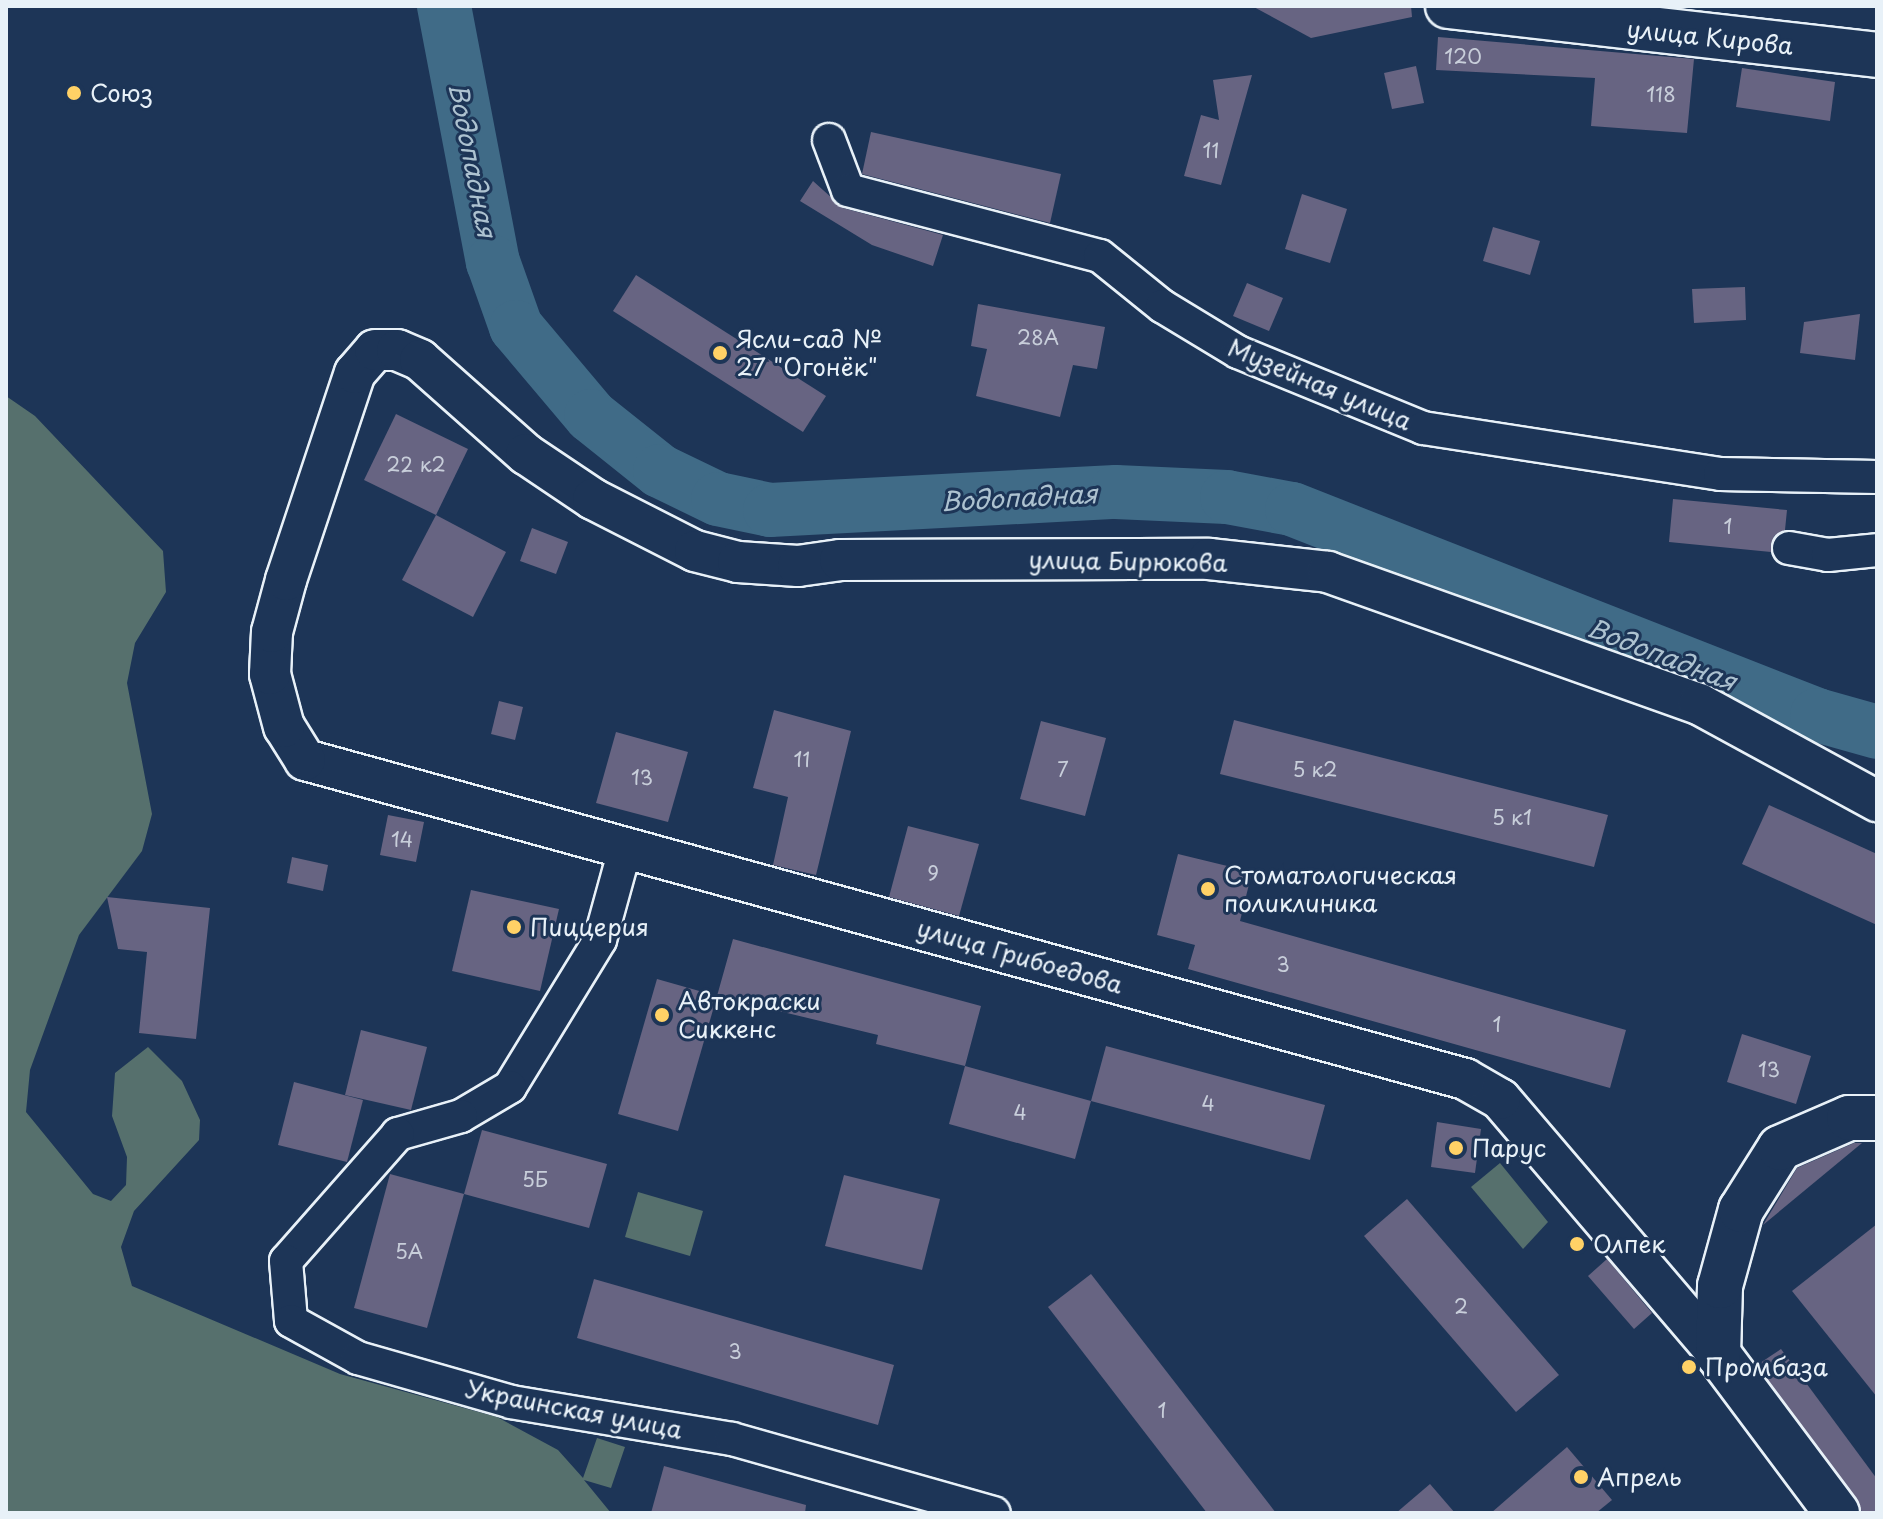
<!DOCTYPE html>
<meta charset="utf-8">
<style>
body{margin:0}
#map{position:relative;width:1883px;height:1519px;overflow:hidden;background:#1d3557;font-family:"Playpen Sans",sans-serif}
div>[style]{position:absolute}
.green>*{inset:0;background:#56706d}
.river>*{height:54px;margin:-27px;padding:0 27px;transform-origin:27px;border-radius:27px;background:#406b87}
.building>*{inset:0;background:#676482}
.roads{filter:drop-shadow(2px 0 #e8f1f8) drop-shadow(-2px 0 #e8f1f8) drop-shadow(0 2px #e8f1f8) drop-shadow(0 -2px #e8f1f8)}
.minor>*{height:32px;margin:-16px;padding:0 16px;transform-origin:16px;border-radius:16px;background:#1d3557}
.tertiary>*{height:40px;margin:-20px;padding:0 20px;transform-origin:20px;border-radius:20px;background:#1d3557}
.secondary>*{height:44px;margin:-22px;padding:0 22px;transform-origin:22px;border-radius:22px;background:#1d3557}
.primary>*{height:44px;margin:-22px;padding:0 22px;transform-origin:22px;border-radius:22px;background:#1d3557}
.dots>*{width:22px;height:22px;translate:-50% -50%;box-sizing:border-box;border:4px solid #1d3557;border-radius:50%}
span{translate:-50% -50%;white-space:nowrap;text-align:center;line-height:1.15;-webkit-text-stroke:6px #1d3557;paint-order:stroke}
.number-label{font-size:20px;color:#c8ceda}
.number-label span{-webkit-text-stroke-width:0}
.street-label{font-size:24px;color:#e8f1f8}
.poi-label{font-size:24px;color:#e8f1f8}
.left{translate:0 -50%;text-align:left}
.water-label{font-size:26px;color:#adc2d0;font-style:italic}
.frame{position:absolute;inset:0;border:8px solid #e8f1f8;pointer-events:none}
</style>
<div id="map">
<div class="green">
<div style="clip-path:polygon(6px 396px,35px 416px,163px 551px,166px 592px,135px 643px,127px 683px,152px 814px,142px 851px,79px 935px,30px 1070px,26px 1112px,93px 1194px,111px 1201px,126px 1185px,127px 1157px,112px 1116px,115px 1073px,148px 1047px,182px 1081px,200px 1120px,199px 1140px,134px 1211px,121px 1247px,132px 1286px,340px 1374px,497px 1417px,558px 1450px,583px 1478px,597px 1438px,625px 1447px,611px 1488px,584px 1480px,611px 1513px,6px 1513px)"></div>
<div style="clip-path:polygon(1500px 1163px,1548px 1222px,1523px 1249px,1471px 1187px)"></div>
<div style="clip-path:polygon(638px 1192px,703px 1211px,690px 1256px,625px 1237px)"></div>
</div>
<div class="river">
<div style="left:444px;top:6px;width:261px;rotate:79.2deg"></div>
<div style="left:493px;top:262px;width:69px;rotate:70.5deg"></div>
<div style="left:516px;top:327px;width:116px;rotate:49.9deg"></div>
<div style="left:591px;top:416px;width:88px;rotate:38.6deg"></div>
<div style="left:660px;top:471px;width:64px;rotate:25.8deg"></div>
<div style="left:718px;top:499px;width:53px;rotate:11.9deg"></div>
<div style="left:770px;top:510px;width:346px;rotate:-3deg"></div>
<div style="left:1116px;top:492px;width:111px;rotate:2.6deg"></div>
<div style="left:1227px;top:497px;width:66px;rotate:10.5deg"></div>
<div style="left:1292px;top:509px;width:564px;rotate:21.42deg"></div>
<div style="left:1817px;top:715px;width:62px;rotate:15.8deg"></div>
</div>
<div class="building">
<div style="clip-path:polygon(1252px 6px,1411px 6px,1412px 17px,1311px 38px)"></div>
<div style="clip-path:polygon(1438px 37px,1694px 59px,1687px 133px,1591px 126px,1595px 78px,1436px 70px)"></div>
<div style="clip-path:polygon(1416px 66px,1424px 103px,1392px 109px,1384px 73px)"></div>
<div style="clip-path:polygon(1742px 68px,1835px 82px,1830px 121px,1736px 107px)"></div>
<div style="clip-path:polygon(1252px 75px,1221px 185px,1184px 176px,1201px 115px,1219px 120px,1213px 80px)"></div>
<div style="clip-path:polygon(871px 132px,1061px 174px,1050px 223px,862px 174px)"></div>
<div style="clip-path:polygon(813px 181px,843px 208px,943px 235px,933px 266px,872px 245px,800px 201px)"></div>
<div style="clip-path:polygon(1302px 194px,1347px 209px,1330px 263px,1285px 249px)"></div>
<div style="clip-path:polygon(1493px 227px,1540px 241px,1530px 275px,1483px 261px)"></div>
<div style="clip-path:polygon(636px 275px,826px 396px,803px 432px,613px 311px)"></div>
<div style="clip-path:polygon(1247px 283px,1283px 298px,1269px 331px,1233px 316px)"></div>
<div style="clip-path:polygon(1745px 287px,1746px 320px,1694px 323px,1692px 289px)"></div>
<div style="clip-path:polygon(978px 304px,1105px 327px,1097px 369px,1073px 365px,1060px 417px,976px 396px,987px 349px,971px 346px)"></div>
<div style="clip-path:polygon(1860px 314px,1855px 360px,1800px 353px,1804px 322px)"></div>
<div style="clip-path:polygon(396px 414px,468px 449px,436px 515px,364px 480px)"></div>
<div style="clip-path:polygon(1673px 499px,1787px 510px,1785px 530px,1774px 536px,1771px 552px,1669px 542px)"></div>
<div style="clip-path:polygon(436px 515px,506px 552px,473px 617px,402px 580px)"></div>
<div style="clip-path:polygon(532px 528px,568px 542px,556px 574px,520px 561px)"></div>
<div style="clip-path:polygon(499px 701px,523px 707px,515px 740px,491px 734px)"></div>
<div style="clip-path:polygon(774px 710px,851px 731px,816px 875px,773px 865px,788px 797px,753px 788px)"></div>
<div style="clip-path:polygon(1234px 720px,1608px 815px,1594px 867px,1220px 774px)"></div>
<div style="clip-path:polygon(1041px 721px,1106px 738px,1085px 816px,1020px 799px)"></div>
<div style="clip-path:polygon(616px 732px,688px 752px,668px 822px,596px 803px)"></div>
<div style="clip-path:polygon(1769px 805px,1877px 854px,1877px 925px,1742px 864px)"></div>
<div style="clip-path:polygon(388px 815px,424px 822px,416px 862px,380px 855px)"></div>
<div style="clip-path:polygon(908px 826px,979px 844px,959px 916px,889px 897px)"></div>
<div style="clip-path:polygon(1178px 854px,1252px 872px,1240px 921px,1626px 1030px,1610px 1088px,1188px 969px,1195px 945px,1157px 935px)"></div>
<div style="clip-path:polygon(292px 857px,328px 865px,323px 891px,287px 883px)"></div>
<div style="clip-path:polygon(471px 890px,559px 909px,540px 991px,452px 971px)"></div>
<div style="clip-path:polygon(107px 897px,210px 908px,196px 1039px,139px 1033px,147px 952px,118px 949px)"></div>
<div style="clip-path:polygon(733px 939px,981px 1006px,965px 1066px,876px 1044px,878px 1035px,717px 996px)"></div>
<div style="clip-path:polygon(657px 979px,717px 996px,678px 1131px,618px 1114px)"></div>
<div style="clip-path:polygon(361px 1030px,427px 1047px,411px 1110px,345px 1095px)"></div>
<div style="clip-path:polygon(1742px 1034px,1811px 1056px,1796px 1104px,1727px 1082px)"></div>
<div style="clip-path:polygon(1106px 1046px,1325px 1105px,1310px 1160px,1091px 1101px)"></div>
<div style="clip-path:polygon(965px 1066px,1091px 1101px,1075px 1159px,949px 1124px)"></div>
<div style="clip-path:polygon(294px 1082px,363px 1100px,347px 1162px,278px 1145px)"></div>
<div style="clip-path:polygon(1437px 1122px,1481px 1129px,1475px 1173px,1431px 1167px)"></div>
<div style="clip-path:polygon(482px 1130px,607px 1164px,589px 1228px,464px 1194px)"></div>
<div style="clip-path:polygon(1854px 1143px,1862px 1143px,1763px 1225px,1797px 1168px)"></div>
<div style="clip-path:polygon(390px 1174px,464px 1194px,427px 1328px,354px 1308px)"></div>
<div style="clip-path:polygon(844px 1175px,940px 1199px,922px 1270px,825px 1246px)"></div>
<div style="clip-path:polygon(1407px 1199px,1559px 1375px,1516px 1412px,1364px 1236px)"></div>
<div style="clip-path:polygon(1877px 1224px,1877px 1397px,1792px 1291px)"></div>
<div style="clip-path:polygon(1607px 1259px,1652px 1313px,1634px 1329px,1588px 1276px)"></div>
<div style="clip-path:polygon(1091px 1274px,1276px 1513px,1207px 1513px,1048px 1307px)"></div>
<div style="clip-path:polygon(594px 1279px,894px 1365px,878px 1425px,577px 1338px)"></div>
<div style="clip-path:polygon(1781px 1349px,1877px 1479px,1877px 1513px,1863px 1513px,1757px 1365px)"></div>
<div style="clip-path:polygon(1567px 1447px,1612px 1500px,1596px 1513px,1491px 1513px)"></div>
<div style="clip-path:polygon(664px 1466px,806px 1505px,805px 1513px,651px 1513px)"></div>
<div style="clip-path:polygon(1430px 1484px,1455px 1513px,1396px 1513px)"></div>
</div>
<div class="roads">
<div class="minor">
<div style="left:829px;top:140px;width:53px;rotate:69.2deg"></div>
<div style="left:848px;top:190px;width:260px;rotate:14.7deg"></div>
<div style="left:1100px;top:256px;width:80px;rotate:38.9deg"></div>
<div style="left:1162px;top:306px;width:89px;rotate:31.2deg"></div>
<div style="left:1238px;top:352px;width:200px;rotate:22.3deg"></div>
<div style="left:1423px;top:428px;width:301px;rotate:8.8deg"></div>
<div style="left:1720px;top:474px;width:157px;rotate:1.1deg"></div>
<div style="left:1789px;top:548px;width:40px;rotate:10deg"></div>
<div style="left:1828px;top:555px;width:49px;rotate:-5.8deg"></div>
<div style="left:624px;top:853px;width:90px;rotate:105.4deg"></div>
<div style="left:600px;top:940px;width:172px;rotate:121.5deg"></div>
<div style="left:510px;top:1087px;width:57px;rotate:149.4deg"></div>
<div style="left:461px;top:1116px;width:66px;rotate:164.1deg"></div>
<div style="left:398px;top:1134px;width:169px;rotate:131.4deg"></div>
<div style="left:286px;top:1261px;width:60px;rotate:85.2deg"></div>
<div style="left:291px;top:1321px;width:77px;rotate:28.9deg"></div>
<div style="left:358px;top:1358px;width:159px;rotate:16deg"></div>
<div style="left:511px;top:1402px;width:224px;rotate:9.5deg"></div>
<div style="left:732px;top:1439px;width:272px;rotate:15.8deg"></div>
</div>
<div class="tertiary">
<div style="left:1718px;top:1354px;width:335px;rotate:-130.5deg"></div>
<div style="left:1500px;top:1099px;width:40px;rotate:-150.3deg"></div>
<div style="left:1465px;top:1079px;width:1203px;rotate:-164.62deg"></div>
<div style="left:305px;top:760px;width:39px;rotate:-122deg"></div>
<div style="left:284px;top:727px;width:55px;rotate:-104.8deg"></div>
<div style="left:270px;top:674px;width:42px;rotate:-87.3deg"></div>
<div style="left:272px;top:632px;width:54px;rotate:-74.9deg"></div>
<div style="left:286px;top:580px;width:218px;rotate:-71.6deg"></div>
<div style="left:355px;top:373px;width:30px;rotate:-49deg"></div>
<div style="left:375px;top:350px;width:22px"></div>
<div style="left:397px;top:350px;width:25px;rotate:23deg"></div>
<div style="left:420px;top:360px;width:142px;rotate:41.6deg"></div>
<div style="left:526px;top:454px;width:81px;rotate:33.9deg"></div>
<div style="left:593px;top:499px;width:114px;rotate:27deg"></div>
<div style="left:695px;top:551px;width:44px;rotate:14.3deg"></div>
<div style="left:738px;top:562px;width:60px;rotate:3.8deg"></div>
<div style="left:798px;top:566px;width:42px;rotate:-8.1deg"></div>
<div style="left:840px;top:560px;width:369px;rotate:-0.2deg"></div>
<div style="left:1209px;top:559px;width:120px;rotate:6.2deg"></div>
<div style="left:1328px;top:572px;width:394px;rotate:19.6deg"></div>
<div style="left:1699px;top:704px;width:203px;rotate:28.6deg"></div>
</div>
<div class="secondary">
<div style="left:1448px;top:6px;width:432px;rotate:6.5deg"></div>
</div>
<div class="primary">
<div style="left:1837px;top:1513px;width:199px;rotate:-126.8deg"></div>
<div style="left:1718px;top:1354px;width:68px;rotate:-88.3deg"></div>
<div style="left:1720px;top:1286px;width:79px;rotate:-74.6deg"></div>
<div style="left:1741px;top:1210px;width:73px;rotate:-57.8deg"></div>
<div style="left:1780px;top:1148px;width:75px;rotate:-23.5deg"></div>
<div style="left:1849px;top:1118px;width:28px"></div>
</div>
</div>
<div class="dots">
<div style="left:74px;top:93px;background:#ffd166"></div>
<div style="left:720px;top:353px;background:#ffd166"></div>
<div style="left:1208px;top:889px;background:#ffd166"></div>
<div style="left:514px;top:927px;background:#ffd166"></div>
<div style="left:662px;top:1015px;background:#ffd166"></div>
<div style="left:1456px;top:1148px;background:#ffd166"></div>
<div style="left:1577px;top:1244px;background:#ffd166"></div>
<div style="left:1689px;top:1367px;background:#ffd166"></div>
<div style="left:1581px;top:1477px;background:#ffd166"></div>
</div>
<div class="number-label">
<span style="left:1463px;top:56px">120</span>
<span style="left:1661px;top:94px">118</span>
<span style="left:1211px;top:150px">11</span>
<span style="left:1038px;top:337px">28А</span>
<span style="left:416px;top:464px">22 к2</span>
<span style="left:1728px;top:526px">1</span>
<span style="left:802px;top:759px">11</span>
<span style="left:1063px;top:769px">7</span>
<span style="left:1315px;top:769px">5 к2</span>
<span style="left:642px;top:777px">13</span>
<span style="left:1512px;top:817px">5 к1</span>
<span style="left:402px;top:839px">14</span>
<span style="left:933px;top:873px">9</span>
<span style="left:1283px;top:964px">3</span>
<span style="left:1497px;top:1024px">1</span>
<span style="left:1769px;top:1069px">13</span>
<span style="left:1208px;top:1103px">4</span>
<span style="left:1020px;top:1112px">4</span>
<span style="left:535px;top:1179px">5Б</span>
<span style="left:409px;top:1251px">5А</span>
<span style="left:1461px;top:1306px">2</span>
<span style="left:735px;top:1351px">3</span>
<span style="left:1162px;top:1410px">1</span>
</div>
<div class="street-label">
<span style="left:1710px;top:37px;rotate:6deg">улица Кирова</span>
<span style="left:1320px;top:384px;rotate:23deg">Музейная улица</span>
<span style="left:1128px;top:561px;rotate:1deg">улица Бирюкова</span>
<span style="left:1020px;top:956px;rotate:16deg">улица Грибоедова</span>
<span style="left:574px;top:1409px;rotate:11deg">Украинская улица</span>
</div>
<div class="poi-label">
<span class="left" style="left:90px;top:93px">Союз</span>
<span class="left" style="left:736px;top:353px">Ясли-сад №<br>27 "Огонёк"</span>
<span class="left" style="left:1224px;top:889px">Стоматологическая<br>поликлиника</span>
<span class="left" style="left:530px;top:927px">Пиццерия</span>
<span class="left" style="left:678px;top:1015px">Автокраски<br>Сиккенс</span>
<span class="left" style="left:1472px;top:1148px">Парус</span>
<span class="left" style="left:1593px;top:1244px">Олпек</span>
<span class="left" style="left:1705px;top:1367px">Промбаза</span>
<span class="left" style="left:1597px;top:1477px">Апрель</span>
</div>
<div class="water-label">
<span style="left:473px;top:160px;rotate:79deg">Водопадная</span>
<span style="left:1019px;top:497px;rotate:-3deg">Водопадная</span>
<span style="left:1662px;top:654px;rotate:21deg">Водопадная</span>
</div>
<div class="frame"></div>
</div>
